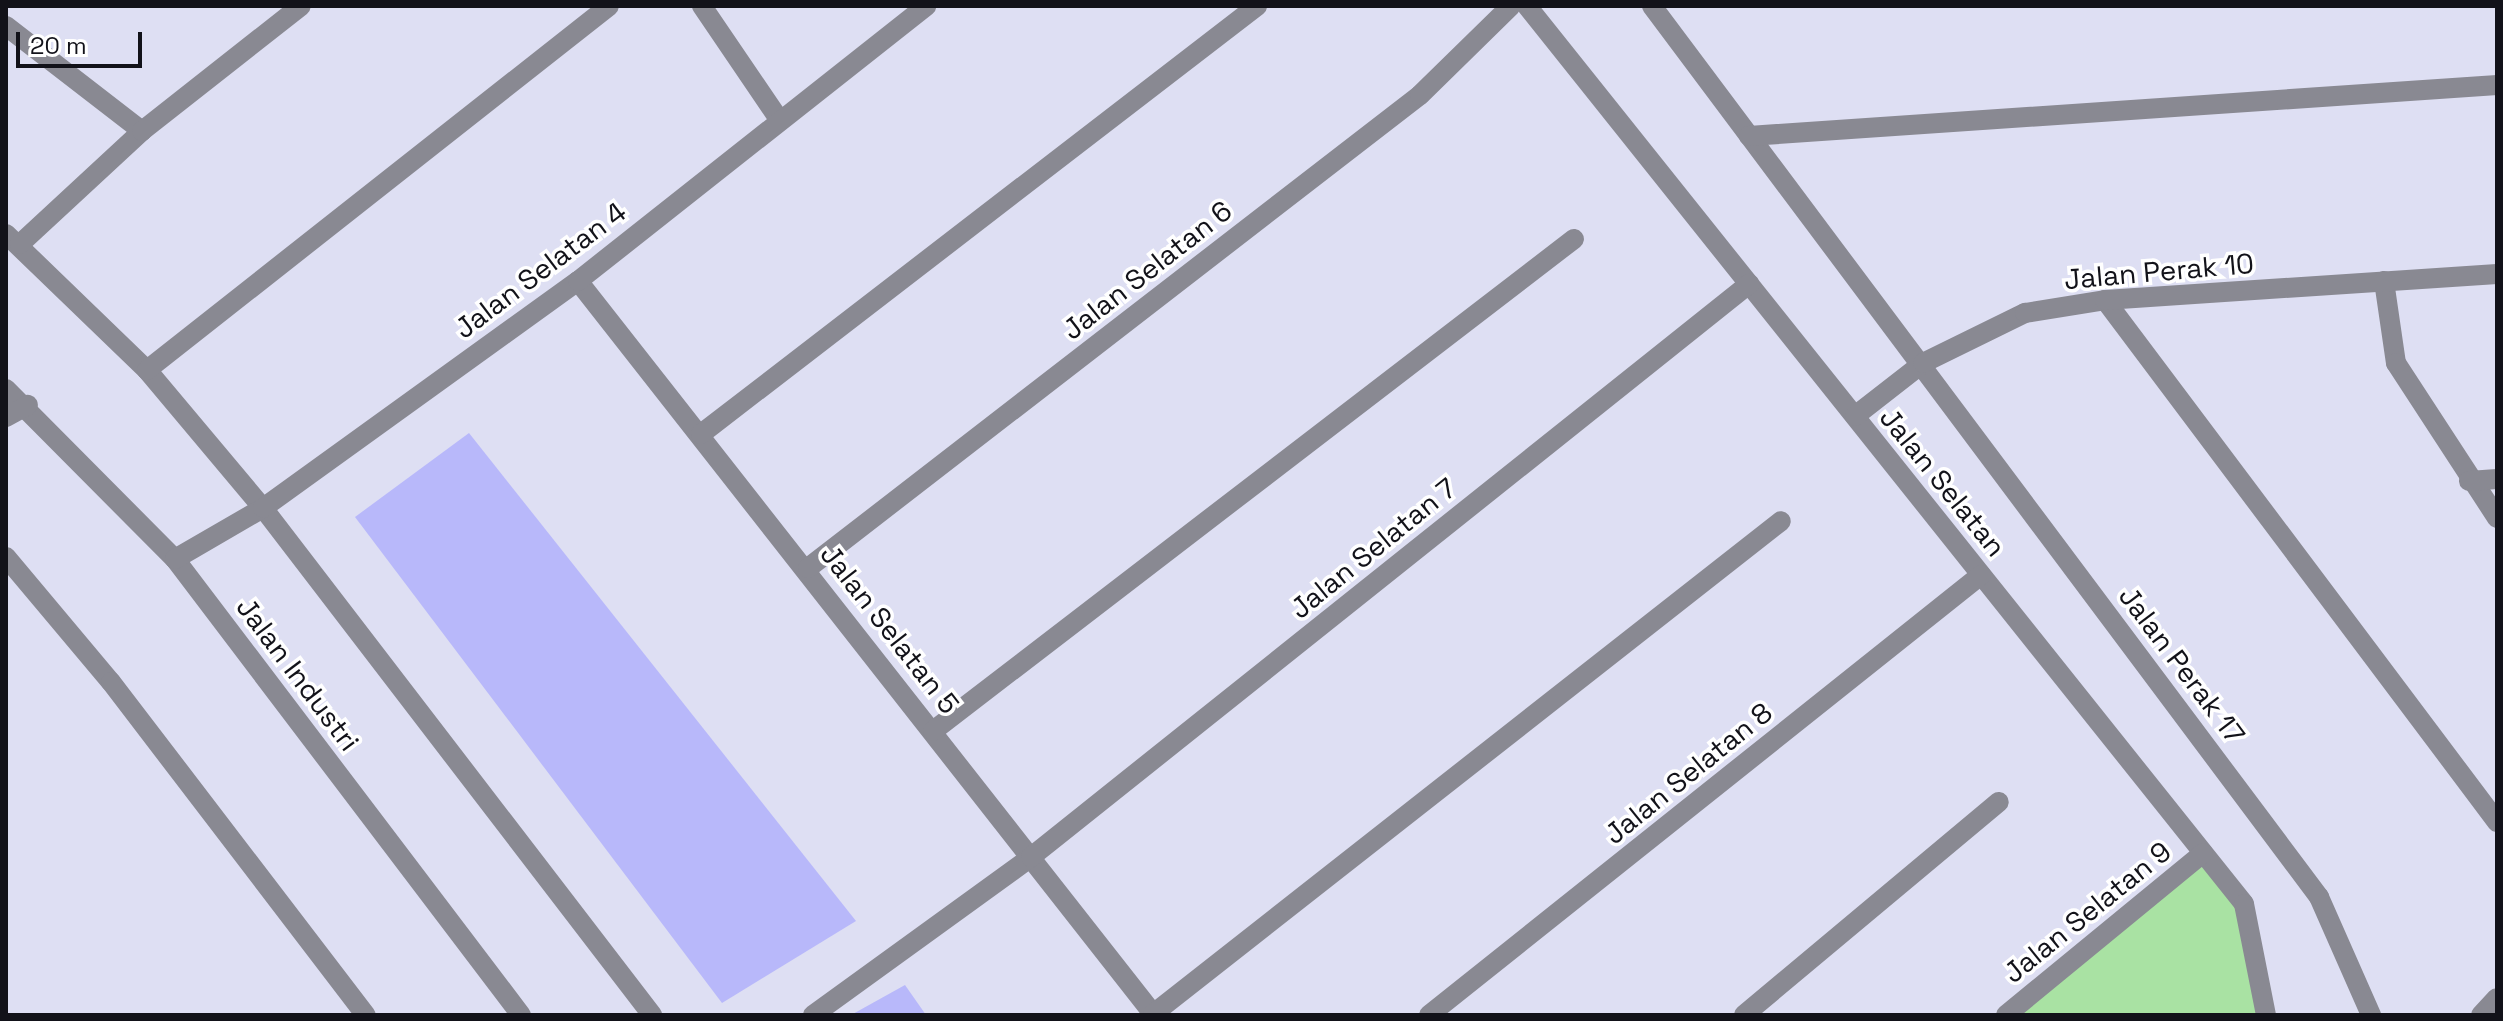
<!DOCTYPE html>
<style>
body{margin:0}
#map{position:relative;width:2503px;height:1021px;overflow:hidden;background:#dedff3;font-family:"Space Grotesk",sans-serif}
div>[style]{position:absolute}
.green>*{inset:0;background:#a9e2a3}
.building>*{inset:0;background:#b8b8fa}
.minor>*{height:20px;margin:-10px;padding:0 10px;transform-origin:10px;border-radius:10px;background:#898992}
span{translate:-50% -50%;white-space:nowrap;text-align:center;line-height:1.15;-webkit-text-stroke:7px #fff;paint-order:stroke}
.street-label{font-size:28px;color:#121219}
.frame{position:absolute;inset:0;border:8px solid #121219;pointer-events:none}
.scale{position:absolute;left:16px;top:32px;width:126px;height:36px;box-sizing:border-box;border:4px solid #121219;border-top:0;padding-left:10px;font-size:24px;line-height:28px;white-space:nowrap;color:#121219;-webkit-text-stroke:6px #fff;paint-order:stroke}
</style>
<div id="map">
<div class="green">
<div style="clip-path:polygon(2203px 853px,2244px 904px,2266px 1015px,2006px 1015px)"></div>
</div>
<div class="building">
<div style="clip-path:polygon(469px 433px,856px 921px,722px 1003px,355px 517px)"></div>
<div style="clip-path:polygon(905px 985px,926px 1015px,851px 1015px)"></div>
</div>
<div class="minor">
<div style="left:702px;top:6px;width:135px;rotate:55.8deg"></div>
<div style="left:1527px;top:6px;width:1149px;rotate:51.39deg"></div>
<div style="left:2244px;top:904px;width:113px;rotate:78.8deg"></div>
<div style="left:1652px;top:6px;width:1113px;rotate:53.18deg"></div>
<div style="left:2319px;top:897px;width:129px;rotate:66.2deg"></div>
<div style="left:6px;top:26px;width:172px;rotate:37.7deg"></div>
<div style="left:1749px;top:136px;width:750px;rotate:-3.9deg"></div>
<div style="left:6px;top:234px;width:196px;rotate:44deg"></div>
<div style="left:147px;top:370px;width:180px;rotate:50deg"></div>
<div style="left:263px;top:508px;width:639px;rotate:52.5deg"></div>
<div style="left:20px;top:244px;width:166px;rotate:-42.8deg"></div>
<div style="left:142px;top:131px;width:202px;rotate:-38.2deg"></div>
<div style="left:578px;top:281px;width:933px;rotate:51.88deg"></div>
<div style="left:2384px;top:281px;width:83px;rotate:81.7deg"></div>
<div style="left:2396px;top:363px;width:185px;rotate:56.9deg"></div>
<div style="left:2105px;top:300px;width:653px;rotate:53.09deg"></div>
<div style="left:147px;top:370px;width:588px;rotate:-38.23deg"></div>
<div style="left:6px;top:389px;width:240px;rotate:45.2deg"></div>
<div style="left:175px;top:559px;width:572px;rotate:52.81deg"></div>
<div style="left:1855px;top:416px;width:86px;rotate:-37.9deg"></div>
<div style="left:1923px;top:363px;width:114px;rotate:-26.1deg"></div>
<div style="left:2025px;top:313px;width:81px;rotate:-9.2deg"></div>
<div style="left:2105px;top:300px;width:393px;rotate:-3.8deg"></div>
<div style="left:6px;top:417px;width:25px;rotate:-29deg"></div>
<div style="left:701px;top:434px;width:702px;rotate:-37.59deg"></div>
<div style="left:2469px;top:481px;width:28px;rotate:-4deg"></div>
<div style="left:6px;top:557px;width:163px;rotate:50deg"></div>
<div style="left:111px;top:682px;width:419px;rotate:52.6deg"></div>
<div style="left:175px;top:559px;width:102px;rotate:-30.1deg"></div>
<div style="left:263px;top:508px;width:388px;rotate:-35.8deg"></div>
<div style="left:578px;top:281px;width:444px;rotate:-38.3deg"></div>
<div style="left:808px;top:568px;width:773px;rotate:-37.7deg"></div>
<div style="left:1420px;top:95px;width:127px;rotate:-44.4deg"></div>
<div style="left:933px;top:731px;width:808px;rotate:-37.51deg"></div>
<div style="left:1153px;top:1014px;width:798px;rotate:-38.13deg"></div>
<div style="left:813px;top:1015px;width:269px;rotate:-35.9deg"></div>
<div style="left:1031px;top:857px;width:919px;rotate:-38.59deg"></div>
<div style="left:1429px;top:1015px;width:706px;rotate:-38.56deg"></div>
<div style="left:1744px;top:1015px;width:332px;rotate:-39.9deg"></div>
<div style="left:2006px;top:1015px;width:255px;rotate:-39.4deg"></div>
<div style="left:2481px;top:1015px;width:23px;rotate:-47deg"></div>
</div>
<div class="street-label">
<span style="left:540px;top:270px;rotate:-37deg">Jalan Selatan 4</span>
<span style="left:1147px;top:270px;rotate:-38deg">Jalan Selatan 6</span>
<span style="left:2159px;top:271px;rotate:-5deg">Jalan Perak 10</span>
<span style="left:1943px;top:482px;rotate:51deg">Jalan Selatan</span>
<span style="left:1373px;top:548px;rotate:-39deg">Jalan Selatan 7</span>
<span style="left:890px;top:629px;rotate:52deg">Jalan Selatan 5</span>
<span style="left:2182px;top:665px;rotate:53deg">Jalan Perak 17</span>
<span style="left:298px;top:674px;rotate:53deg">Jalan Industri</span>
<span style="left:1688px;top:773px;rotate:-39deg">Jalan Selatan 8</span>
<span style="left:2087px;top:912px;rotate:-39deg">Jalan Selatan 9</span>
</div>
<div class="frame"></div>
<div class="scale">20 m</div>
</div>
